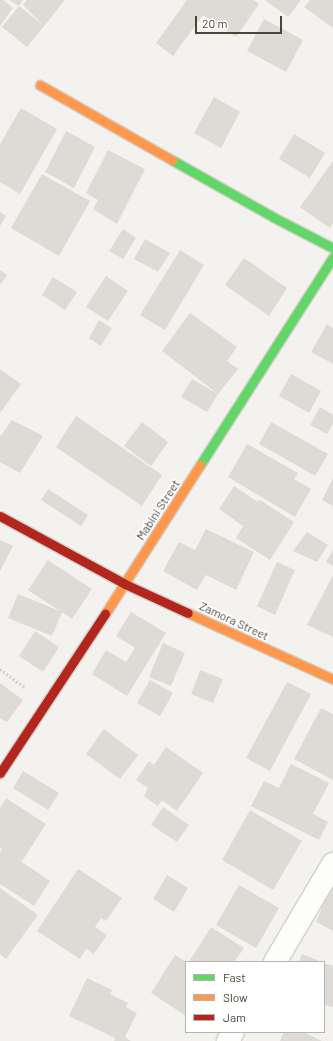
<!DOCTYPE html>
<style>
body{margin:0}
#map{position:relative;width:333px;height:1041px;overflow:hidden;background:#f4f2ee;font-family:Barlow,sans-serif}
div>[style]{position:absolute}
.building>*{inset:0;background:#dedbd6}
.path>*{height:2.5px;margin-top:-1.25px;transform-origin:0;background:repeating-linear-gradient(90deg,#d3d2cc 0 2px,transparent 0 4px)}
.roads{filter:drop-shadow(1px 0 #d2d0cb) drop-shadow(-1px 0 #d2d0cb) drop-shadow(0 1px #d2d0cb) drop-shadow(0 -1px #d2d0cb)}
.street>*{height:22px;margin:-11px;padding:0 11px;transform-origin:11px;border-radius:11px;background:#fdfdfc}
.fast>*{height:9px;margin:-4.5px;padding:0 4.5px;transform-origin:4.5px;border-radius:4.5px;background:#63d668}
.slow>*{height:9px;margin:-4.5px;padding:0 4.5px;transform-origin:4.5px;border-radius:4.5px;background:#ff974d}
.jam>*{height:9px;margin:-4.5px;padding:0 4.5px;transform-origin:4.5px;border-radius:4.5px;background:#b3261e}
span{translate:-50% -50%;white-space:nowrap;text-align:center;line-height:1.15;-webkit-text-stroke:3.5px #fff;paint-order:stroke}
.street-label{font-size:12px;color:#4b4439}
.legend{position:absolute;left:185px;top:961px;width:140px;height:72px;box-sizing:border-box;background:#fff;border:1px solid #b7b4b0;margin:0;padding:5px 7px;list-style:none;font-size:12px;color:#4b4439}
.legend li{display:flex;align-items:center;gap:8px;height:20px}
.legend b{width:20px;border:1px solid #b7b4b0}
.scale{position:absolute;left:195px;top:16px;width:87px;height:18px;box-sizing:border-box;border:2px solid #4b4439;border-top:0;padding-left:5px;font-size:12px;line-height:14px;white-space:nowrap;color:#4b4439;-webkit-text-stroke:3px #fff;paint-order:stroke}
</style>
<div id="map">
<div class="building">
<div style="clip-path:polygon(0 0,3px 0,13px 8px,0 26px)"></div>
<div style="clip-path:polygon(9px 0,23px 0,19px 6px)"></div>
<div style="clip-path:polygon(27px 0,65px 0,27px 47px,2px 27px,19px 6px,43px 25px,23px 5px)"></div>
<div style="clip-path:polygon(187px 0,253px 0,259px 4px,236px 37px,203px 15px,173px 56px,156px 43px)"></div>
<div style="clip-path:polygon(265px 0,301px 0,288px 17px)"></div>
<div style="clip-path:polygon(310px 0,333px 0,333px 28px,304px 7px)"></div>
<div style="clip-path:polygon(264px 19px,303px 40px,286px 72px,247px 51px)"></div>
<div style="clip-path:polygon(214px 97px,240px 112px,221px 148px,194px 133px)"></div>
<div style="clip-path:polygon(21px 108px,57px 129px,20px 194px,0 182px,0 144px)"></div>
<div style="clip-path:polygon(66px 131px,95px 147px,74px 188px,45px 172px)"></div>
<div style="clip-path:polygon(294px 134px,325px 153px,310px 178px,279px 159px)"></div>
<div style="clip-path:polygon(108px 150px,145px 169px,117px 224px,93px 209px,98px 200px,86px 193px)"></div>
<div style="clip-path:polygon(333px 161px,333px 223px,330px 228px,300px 207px)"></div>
<div style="clip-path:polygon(42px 174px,90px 201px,59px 256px,11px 228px)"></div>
<div style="clip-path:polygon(0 212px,6px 216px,0 226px)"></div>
<div style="clip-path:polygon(123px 229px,136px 238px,123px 259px,109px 251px)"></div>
<div style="clip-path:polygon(145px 239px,170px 253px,158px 272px,134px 259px)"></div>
<div style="clip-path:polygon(180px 250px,204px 265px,165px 330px,140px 315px)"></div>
<div style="clip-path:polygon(244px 258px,287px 288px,269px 316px,225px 285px)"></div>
<div style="clip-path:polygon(0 270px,7px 275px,0 285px)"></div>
<div style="clip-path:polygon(106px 276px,128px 291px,108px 321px,86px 307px)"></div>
<div style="clip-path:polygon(53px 277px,77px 292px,65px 310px,42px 295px)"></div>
<div style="clip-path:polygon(190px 313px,237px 347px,227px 361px,238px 369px,218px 394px,207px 412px,181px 397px,192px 379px,218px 394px,162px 351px)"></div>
<div style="clip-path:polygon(99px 320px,112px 328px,101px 346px,89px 338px)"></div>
<div style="clip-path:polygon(327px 324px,333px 328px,333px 364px,311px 352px)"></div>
<div style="clip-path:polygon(0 369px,21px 384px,0 413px)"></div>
<div style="clip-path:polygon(291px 374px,321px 391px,309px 413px,279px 396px)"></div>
<div style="clip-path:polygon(320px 407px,333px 415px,333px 424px,327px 434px,310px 425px)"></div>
<div style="clip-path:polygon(76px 416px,162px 475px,142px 506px,56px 447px)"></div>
<div style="clip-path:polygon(12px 420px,43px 436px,20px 473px,0 462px,0 437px)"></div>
<div style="clip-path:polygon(142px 422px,168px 442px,151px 466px,124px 446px)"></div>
<div style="clip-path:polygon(271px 422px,328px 454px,315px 476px,259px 444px)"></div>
<div style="clip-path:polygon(247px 444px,298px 473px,294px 479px,311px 489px,295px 517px,228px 477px)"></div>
<div style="clip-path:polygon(333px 478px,333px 506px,322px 500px)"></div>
<div style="clip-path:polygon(234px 486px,258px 502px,260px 500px,294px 522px,270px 560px,236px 538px,243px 526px,219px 509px)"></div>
<div style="clip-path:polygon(48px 489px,88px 515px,81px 526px,41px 500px)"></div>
<div style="clip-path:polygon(206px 529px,254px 552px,236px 590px,206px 575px,197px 590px,163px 571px,179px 542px,195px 550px)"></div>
<div style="clip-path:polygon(307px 532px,328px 545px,317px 562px,293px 551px)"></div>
<div style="clip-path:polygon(0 540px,13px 546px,0 571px)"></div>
<div style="clip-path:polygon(333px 550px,333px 566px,326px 562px)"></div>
<div style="clip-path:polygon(48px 560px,92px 589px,72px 619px,62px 612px,52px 636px,8px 618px,18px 594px,60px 611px,28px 590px)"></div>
<div style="clip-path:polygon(277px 562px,295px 570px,275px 615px,257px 606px)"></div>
<div style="clip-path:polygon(333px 575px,333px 637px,307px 625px)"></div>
<div style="clip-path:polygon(131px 612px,166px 633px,127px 696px,92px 674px,106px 650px,126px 662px,135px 648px,116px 636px)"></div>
<div style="clip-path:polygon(35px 631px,59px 647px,43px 672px,19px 656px)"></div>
<div style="clip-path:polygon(163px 643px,185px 653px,171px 686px,149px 677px)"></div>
<div style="clip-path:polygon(200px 670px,223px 679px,213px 703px,191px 694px)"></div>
<div style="clip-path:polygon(150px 680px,173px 693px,160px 716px,137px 703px)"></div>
<div style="clip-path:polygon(287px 682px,311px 694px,270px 771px,246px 758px)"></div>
<div style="clip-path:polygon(0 683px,23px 700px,7px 722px,0 718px)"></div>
<div style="clip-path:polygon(321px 708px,333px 714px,333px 780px,294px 759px)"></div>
<div style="clip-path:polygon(104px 729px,138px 755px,120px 779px,86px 754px)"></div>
<div style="clip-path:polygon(166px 747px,203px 773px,177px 811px,162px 800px,158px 806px,144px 796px,148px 788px,136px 780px,149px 761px,154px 765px)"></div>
<div style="clip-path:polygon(291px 764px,329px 783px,313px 814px,328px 822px,319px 840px,251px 806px,264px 781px,279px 788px)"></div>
<div style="clip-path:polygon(23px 771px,59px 793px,48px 810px,13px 788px)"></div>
<div style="clip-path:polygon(6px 798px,46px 824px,22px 861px,16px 858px,50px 881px,34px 906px,0 884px,0 853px,2px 849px,0 847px,0 808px)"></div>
<div style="clip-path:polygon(163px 807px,189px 825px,177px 842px,151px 825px)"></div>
<div style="clip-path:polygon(250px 810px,302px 841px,273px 890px,222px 860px)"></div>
<div style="clip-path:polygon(78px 869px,122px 898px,106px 921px,101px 918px,95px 927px,107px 935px,94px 954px,86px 949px,80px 959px,37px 931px)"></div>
<div style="clip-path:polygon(167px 875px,188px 888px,174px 912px,153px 899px)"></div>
<div style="clip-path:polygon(333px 880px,333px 931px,316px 922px)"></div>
<div style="clip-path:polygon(239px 885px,279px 908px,256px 948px,216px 925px)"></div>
<div style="clip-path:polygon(0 888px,38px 915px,6px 959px,0 954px)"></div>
<div style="clip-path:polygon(211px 927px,244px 948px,234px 962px,193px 962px,190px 960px)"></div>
<div style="clip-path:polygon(302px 954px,322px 962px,299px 962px)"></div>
<div style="clip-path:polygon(175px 955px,186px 962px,186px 1016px,151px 993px)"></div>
<div style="clip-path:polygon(324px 963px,333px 966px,333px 1007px,324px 1005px)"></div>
<div style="clip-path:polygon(87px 978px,112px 990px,110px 994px,128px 1003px,126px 1007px,137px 1013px,125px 1037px,131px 1041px,114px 1041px,115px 1038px,69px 1016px)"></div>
<div style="clip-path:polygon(284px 1032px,303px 1032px,322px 1041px,280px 1041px)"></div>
</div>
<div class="path">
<div style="left:0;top:669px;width:31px;rotate:36deg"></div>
</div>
<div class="roads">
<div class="street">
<div style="left:275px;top:962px;width:114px;rotate:-59.4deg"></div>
<div style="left:228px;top:1041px;width:10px;rotate:-61deg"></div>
</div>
<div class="fast">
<div style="left:172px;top:160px;width:116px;rotate:29.4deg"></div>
<div style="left:273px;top:217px;width:68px;rotate:27.3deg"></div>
<div style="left:200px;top:465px;width:247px;rotate:-57.4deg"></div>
</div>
<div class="slow">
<div style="left:40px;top:85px;width:152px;rotate:29.6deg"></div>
<div style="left:188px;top:613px;width:159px;rotate:24.5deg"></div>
<div style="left:105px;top:614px;width:177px;rotate:-57.5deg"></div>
</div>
<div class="jam">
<div style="left:0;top:516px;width:142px;rotate:28.5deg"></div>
<div style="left:125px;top:584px;width:69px;rotate:24.7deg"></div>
<div style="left:0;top:773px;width:191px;rotate:-56.6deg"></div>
</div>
</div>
<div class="street-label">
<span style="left:158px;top:510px;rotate:-57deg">Mabini Street</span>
<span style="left:234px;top:621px;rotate:25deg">Zamora Street</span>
</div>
<ul class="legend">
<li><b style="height:5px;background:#63d668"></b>Fast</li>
<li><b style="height:5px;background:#ff974d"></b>Slow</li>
<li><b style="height:5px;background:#b3261e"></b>Jam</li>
</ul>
<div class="scale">20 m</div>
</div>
